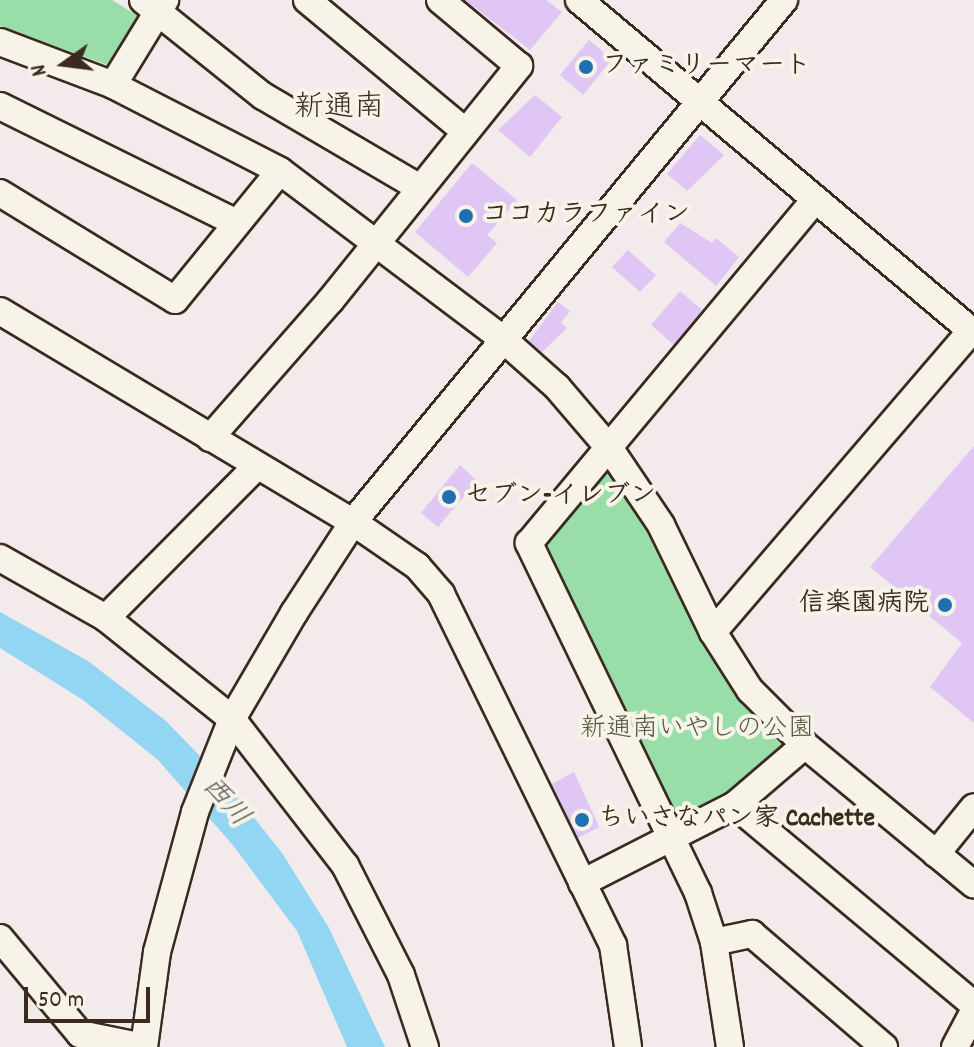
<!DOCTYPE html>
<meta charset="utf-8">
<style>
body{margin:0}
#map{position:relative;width:974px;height:1047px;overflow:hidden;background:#f2eaeb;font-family:Dekko,"Klee One",sans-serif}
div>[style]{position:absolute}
.green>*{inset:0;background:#99dda8}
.water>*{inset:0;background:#92d6f3}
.building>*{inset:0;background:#dfc6f5}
.roads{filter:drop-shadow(2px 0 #3b2a1e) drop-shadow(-2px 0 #3b2a1e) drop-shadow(0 2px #3b2a1e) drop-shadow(0 -2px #3b2a1e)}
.minor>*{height:26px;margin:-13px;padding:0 13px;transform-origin:13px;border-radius:13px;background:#f7f3e8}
.dots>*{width:22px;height:22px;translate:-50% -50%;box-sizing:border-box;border:4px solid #f7f3e8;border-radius:50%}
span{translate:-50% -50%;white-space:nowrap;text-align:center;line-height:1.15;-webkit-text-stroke:8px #f7f3e8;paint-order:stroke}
.poi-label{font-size:26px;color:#3b2a1e;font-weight:700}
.left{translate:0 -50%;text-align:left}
.right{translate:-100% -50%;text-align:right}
.park-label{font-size:26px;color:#525740}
.water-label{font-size:28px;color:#515553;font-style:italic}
.quarter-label{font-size:30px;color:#3b2a1e}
.north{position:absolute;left:24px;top:24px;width:80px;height:80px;-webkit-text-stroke:6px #f7f3e8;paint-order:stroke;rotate:256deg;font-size:22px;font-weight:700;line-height:32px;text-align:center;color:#3b2a1e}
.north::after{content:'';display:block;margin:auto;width:28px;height:36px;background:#3b2a1e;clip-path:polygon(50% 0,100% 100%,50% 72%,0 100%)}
.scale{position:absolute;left:24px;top:987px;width:126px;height:36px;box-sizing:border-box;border:4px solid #3b2a1e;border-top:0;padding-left:10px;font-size:24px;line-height:28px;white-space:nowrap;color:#3b2a1e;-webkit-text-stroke:6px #f7f3e8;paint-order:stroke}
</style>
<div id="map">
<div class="green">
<div style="clip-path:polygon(0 0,112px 0,138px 16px,107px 65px,0 26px)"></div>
<div style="clip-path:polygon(608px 460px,704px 637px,788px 740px,726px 800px,673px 826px,535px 545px)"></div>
</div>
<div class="water">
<div style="clip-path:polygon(0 612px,88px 661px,166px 721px,227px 784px,282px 853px,329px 928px,385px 1047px,347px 1047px,297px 931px,232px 844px,157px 759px,83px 700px,0 648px)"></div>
</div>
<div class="building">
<div style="clip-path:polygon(465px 0,546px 0,562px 12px,530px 50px)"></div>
<div style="clip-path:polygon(589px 40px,612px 59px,583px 95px,560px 75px)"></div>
<div style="clip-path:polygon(535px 95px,562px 117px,530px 157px,498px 130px)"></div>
<div style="clip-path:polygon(700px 135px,724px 155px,687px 191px,667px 174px)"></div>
<div style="clip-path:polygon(472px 163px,517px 200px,487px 235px,497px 243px,468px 277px,415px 232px)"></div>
<div style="clip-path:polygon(680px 223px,712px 243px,716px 238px,739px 257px,716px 286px,664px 242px)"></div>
<div style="clip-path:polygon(628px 250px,656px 275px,640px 292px,612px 267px)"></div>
<div style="clip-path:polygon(680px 291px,702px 310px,674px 345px,651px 325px)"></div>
<div style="clip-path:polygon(558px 302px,570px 311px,561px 323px,567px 328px,542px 352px,529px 341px)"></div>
<div style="clip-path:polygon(974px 446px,974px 723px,930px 687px,962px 643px,870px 567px)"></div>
<div style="clip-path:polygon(460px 465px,477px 481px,438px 527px,421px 513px)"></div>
<div style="clip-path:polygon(574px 772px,599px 827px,578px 838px,552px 784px)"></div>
</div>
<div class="roads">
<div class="minor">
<div style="left:143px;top:0;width:154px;rotate:38.7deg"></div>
<div style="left:263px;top:96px;width:180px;rotate:30.4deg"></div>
<div style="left:307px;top:0;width:205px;rotate:39.7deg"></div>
<div style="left:579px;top:0;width:517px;rotate:40.13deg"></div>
<div style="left:0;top:42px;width:121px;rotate:20.8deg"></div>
<div style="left:113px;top:85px;width:188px;rotate:27.2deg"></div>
<div style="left:280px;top:171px;width:281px;rotate:37deg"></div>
<div style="left:504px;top:340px;width:71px;rotate:41.6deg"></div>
<div style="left:557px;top:387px;width:82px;rotate:49.5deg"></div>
<div style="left:610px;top:449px;width:92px;rotate:56.1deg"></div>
<div style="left:661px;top:525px;width:119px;rotate:64.1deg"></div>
<div style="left:713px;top:632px;width:69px;rotate:57.5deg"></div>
<div style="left:750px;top:690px;width:78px;rotate:45deg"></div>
<div style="left:805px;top:745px;width:219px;rotate:39.6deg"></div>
<div style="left:113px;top:85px;width:100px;rotate:-58.5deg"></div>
<div style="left:0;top:106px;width:264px;rotate:26.3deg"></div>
<div style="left:0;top:193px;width:205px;rotate:31.4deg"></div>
<div style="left:175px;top:300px;width:166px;rotate:-50.9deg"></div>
<div style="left:0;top:311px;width:411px;rotate:30.9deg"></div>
<div style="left:353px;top:522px;width:78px;rotate:34.5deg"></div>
<div style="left:417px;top:566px;width:37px;rotate:49deg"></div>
<div style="left:441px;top:594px;width:391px;rotate:63.9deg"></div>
<div style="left:613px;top:945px;width:103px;rotate:81.6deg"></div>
<div style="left:210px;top:438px;width:182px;rotate:-48.8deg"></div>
<div style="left:330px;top:301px;width:302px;rotate:-51.2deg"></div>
<div style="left:519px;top:66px;width:103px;rotate:-140.1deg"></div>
<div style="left:0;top:558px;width:122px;rotate:29.5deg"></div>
<div style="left:106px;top:618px;width:161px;rotate:38.7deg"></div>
<div style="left:232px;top:719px;width:185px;rotate:52.3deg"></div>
<div style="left:345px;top:865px;width:123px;rotate:63deg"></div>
<div style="left:401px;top:975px;width:76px;rotate:71.6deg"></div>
<div style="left:106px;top:618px;width:213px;rotate:-45.2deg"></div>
<div style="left:713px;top:632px;width:396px;rotate:-49.4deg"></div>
<div style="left:735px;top:805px;width:312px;rotate:39.9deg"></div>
<div style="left:936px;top:854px;width:60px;rotate:-51deg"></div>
<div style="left:582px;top:883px;width:172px;rotate:-27deg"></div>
<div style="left:735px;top:805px;width:92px;rotate:-40.6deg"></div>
<div style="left:0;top:938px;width:125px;rotate:50.2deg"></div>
<div style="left:80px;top:1034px;width:65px;rotate:11.5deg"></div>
<div style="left:144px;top:1047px;width:96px;rotate:-82.2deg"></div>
<div style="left:157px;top:952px;width:145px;rotate:-74.8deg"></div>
<div style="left:195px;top:812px;width:100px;rotate:-68.3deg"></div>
<div style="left:232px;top:719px;width:123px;rotate:-59.7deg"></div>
<div style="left:294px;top:613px;width:108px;rotate:-57deg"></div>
<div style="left:353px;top:522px;width:677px;rotate:-50.45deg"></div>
<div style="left:714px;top:942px;width:39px;rotate:-12deg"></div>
<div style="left:752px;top:934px;width:174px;rotate:40.6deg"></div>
<div style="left:730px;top:1047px;width:106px;rotate:-98.7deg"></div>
<div style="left:714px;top:942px;width:52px;rotate:-108.1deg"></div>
<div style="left:698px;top:893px;width:389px;rotate:-115.8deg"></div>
<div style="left:529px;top:543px;width:447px;rotate:-50.2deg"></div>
<div style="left:955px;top:1047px;width:40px;rotate:-62deg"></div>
</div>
</div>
<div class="dots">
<div style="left:586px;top:67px;background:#1f6fb2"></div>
<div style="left:466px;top:216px;background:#1f6fb2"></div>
<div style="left:449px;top:497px;background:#1f6fb2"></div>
<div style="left:945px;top:605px;background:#1f6fb2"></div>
<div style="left:582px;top:820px;background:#1f6fb2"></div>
</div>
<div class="poi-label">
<span class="left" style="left:602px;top:67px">ファミリーマート</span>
<span class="left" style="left:482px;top:216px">ココカラファイン</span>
<span class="left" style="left:465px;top:497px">セブン-イレブン</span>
<span class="right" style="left:929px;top:605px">信楽園病院</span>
<span class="left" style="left:598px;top:820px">ちいさなパン家 Cachette</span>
</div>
<div class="park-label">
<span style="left:697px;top:730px">新通南いやしの公園</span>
</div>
<div class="water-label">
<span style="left:224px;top:803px;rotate:48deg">西川</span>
</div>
<div class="quarter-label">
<span style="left:339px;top:110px">新通南</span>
</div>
<div class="north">N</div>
<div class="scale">50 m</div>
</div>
